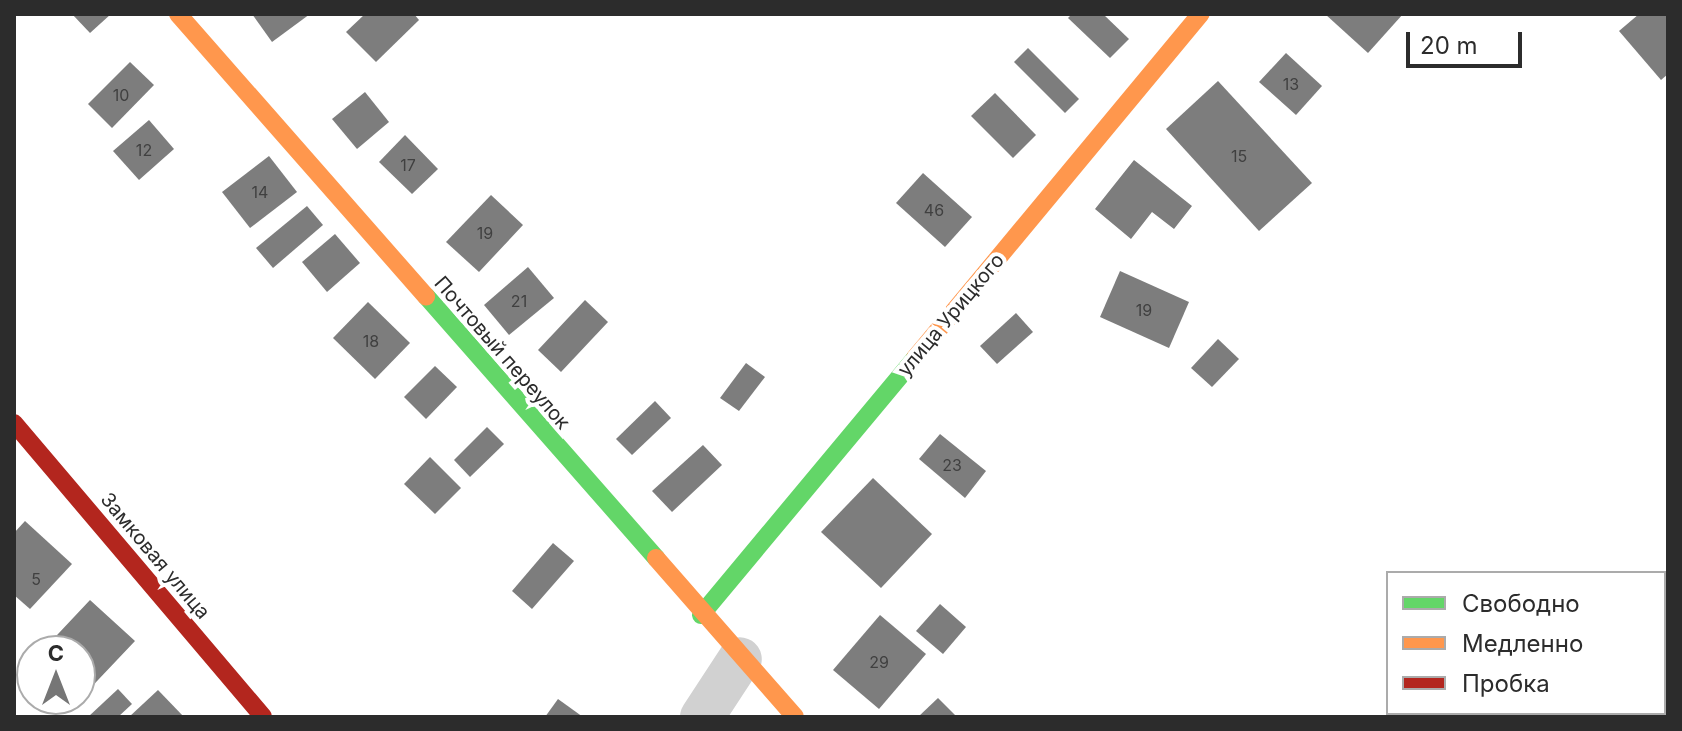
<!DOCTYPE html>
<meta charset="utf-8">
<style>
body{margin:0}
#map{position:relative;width:1682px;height:731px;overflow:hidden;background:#fff;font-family:Inter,sans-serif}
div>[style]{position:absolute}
.building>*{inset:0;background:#7d7d7d}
.street>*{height:44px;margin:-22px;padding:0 22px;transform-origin:22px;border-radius:22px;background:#d1d1d1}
.fast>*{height:18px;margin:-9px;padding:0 9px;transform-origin:9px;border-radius:9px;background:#63d668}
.slow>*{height:18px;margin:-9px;padding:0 9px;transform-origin:9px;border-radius:9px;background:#ff974d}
.jam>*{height:18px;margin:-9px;padding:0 9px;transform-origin:9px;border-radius:9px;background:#b3261e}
span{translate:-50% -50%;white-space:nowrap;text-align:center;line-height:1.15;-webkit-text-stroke:8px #fff;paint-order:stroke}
.number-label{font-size:16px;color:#404040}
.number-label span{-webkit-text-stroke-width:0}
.street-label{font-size:20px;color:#2c2c2c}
.frame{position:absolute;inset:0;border:16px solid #2c2c2c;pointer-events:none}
.legend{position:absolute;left:1386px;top:571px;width:280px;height:144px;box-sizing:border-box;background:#fff;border:2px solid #ababab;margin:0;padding:10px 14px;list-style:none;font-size:24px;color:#2c2c2c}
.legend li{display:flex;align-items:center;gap:16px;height:40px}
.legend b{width:40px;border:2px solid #ababab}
.north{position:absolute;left:16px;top:635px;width:80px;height:80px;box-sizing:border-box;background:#fff;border:2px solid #ababab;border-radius:50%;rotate:0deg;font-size:22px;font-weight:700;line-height:32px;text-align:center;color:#2c2c2c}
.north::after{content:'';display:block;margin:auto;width:28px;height:36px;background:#767676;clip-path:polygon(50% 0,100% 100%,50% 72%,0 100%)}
.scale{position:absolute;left:1406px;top:32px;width:116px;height:36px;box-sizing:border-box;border:4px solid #2c2c2c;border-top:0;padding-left:10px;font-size:24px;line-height:28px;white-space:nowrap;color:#2c2c2c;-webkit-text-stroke:6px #fff;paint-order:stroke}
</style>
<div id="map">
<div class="building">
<div style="clip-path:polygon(72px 14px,111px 14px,90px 33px)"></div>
<div style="clip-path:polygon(252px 14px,310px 14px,272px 42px)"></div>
<div style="clip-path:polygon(365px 14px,414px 14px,419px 20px,376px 62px,346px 32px)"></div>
<div style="clip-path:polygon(1072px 14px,1103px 14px,1129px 39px,1110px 58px,1068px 18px)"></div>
<div style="clip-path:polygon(1325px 14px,1403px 14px,1368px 53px)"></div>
<div style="clip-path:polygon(1639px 14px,1668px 14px,1668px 74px,1661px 80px,1619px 31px)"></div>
<div style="clip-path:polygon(1028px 48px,1079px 99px,1065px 113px,1014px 62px)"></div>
<div style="clip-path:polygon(1286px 53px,1322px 86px,1296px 115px,1259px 82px)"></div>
<div style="clip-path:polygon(130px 62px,154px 85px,112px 128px,88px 104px)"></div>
<div style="clip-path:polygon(1218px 81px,1312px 183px,1259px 231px,1166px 129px)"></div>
<div style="clip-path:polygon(365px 92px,389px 122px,357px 149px,332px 119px)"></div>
<div style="clip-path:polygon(995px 93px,1036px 135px,1013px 158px,971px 116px)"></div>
<div style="clip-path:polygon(149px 120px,174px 149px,139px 180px,113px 151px)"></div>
<div style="clip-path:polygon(405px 135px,438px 169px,412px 194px,379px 162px)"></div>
<div style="clip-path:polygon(269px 156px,297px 192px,250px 228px,222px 192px)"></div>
<div style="clip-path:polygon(1134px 160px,1192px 206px,1174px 229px,1152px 212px,1131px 239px,1095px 209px)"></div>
<div style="clip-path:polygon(923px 173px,972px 217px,945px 247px,896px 203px)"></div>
<div style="clip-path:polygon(491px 195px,523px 225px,479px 272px,446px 242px)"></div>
<div style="clip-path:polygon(307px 206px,323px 225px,273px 268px,256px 248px)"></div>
<div style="clip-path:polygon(335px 234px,360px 263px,327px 292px,302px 262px)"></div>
<div style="clip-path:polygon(528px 267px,554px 298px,509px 335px,484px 305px)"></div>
<div style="clip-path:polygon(1120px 271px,1189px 302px,1169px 348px,1100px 317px)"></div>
<div style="clip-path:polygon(585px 300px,608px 322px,561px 372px,538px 350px)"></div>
<div style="clip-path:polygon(368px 302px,410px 343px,375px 379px,333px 338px)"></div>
<div style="clip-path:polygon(1016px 313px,1033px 332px,997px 364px,980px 346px)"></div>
<div style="clip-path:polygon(1218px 339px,1239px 359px,1212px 387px,1191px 368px)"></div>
<div style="clip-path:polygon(746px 363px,765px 377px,739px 411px,720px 398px)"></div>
<div style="clip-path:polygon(435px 366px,457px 387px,426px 419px,404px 397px)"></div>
<div style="clip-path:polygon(655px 401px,671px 418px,632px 455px,616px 439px)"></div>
<div style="clip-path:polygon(487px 427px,504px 444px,470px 477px,454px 460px)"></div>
<div style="clip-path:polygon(940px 434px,986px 471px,965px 498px,919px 459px)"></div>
<div style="clip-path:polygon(703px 445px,722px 465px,672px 512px,652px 491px)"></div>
<div style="clip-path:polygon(430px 457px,461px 488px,435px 514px,404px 484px)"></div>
<div style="clip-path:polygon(873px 478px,932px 534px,881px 588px,821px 532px)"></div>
<div style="clip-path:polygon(25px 521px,72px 564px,30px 609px,14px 595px,14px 533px)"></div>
<div style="clip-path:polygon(553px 543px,574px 561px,532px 609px,512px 591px)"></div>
<div style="clip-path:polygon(90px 600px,135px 641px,80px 699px,80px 651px,42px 651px)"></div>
<div style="clip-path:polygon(940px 604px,966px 627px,943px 654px,916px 631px)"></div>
<div style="clip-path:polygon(880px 615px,926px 654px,879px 709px,833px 670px)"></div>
<div style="clip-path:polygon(118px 689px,132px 704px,118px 717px,88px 717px)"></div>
<div style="clip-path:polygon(158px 690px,184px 717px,129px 717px)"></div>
<div style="clip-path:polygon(938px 698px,957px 717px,918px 717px)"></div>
<div style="clip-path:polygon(558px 699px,583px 717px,545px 717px)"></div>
</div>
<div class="street">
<div style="left:702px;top:717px;width:69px;rotate:-56.8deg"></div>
</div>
<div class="fast">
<div style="left:426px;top:296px;width:349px;rotate:48.7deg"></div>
<div style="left:701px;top:615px;width:334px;rotate:-50.2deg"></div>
</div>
<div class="slow">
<div style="left:178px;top:14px;width:376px;rotate:48.7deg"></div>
<div style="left:915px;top:358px;width:447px;rotate:-50.3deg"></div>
<div style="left:656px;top:558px;width:211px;rotate:48.8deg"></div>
</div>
<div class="jam">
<div style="left:14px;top:423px;width:385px;rotate:49.7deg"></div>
</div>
<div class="number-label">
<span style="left:1291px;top:84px">13</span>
<span style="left:121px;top:95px">10</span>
<span style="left:144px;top:150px">12</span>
<span style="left:1239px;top:156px">15</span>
<span style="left:408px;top:165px">17</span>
<span style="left:260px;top:192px">14</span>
<span style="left:934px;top:210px">46</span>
<span style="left:485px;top:233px">19</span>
<span style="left:519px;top:301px">21</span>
<span style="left:1144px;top:310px">19</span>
<span style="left:371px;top:341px">18</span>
<span style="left:952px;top:465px">23</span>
<span style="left:36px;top:579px">5</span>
<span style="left:879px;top:662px">29</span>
</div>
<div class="street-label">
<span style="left:951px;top:315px;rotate:-50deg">улица Урицкого</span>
<span style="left:502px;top:353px;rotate:49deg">Почтовый переулок</span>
<span style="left:155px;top:556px;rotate:50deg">Замковая улица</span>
</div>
<div class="frame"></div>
<ul class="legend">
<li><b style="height:10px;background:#63d668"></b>Свободно</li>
<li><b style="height:10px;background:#ff974d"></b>Медленно</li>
<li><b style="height:10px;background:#b3261e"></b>Пробка</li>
</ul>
<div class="north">С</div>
<div class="scale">20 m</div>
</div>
